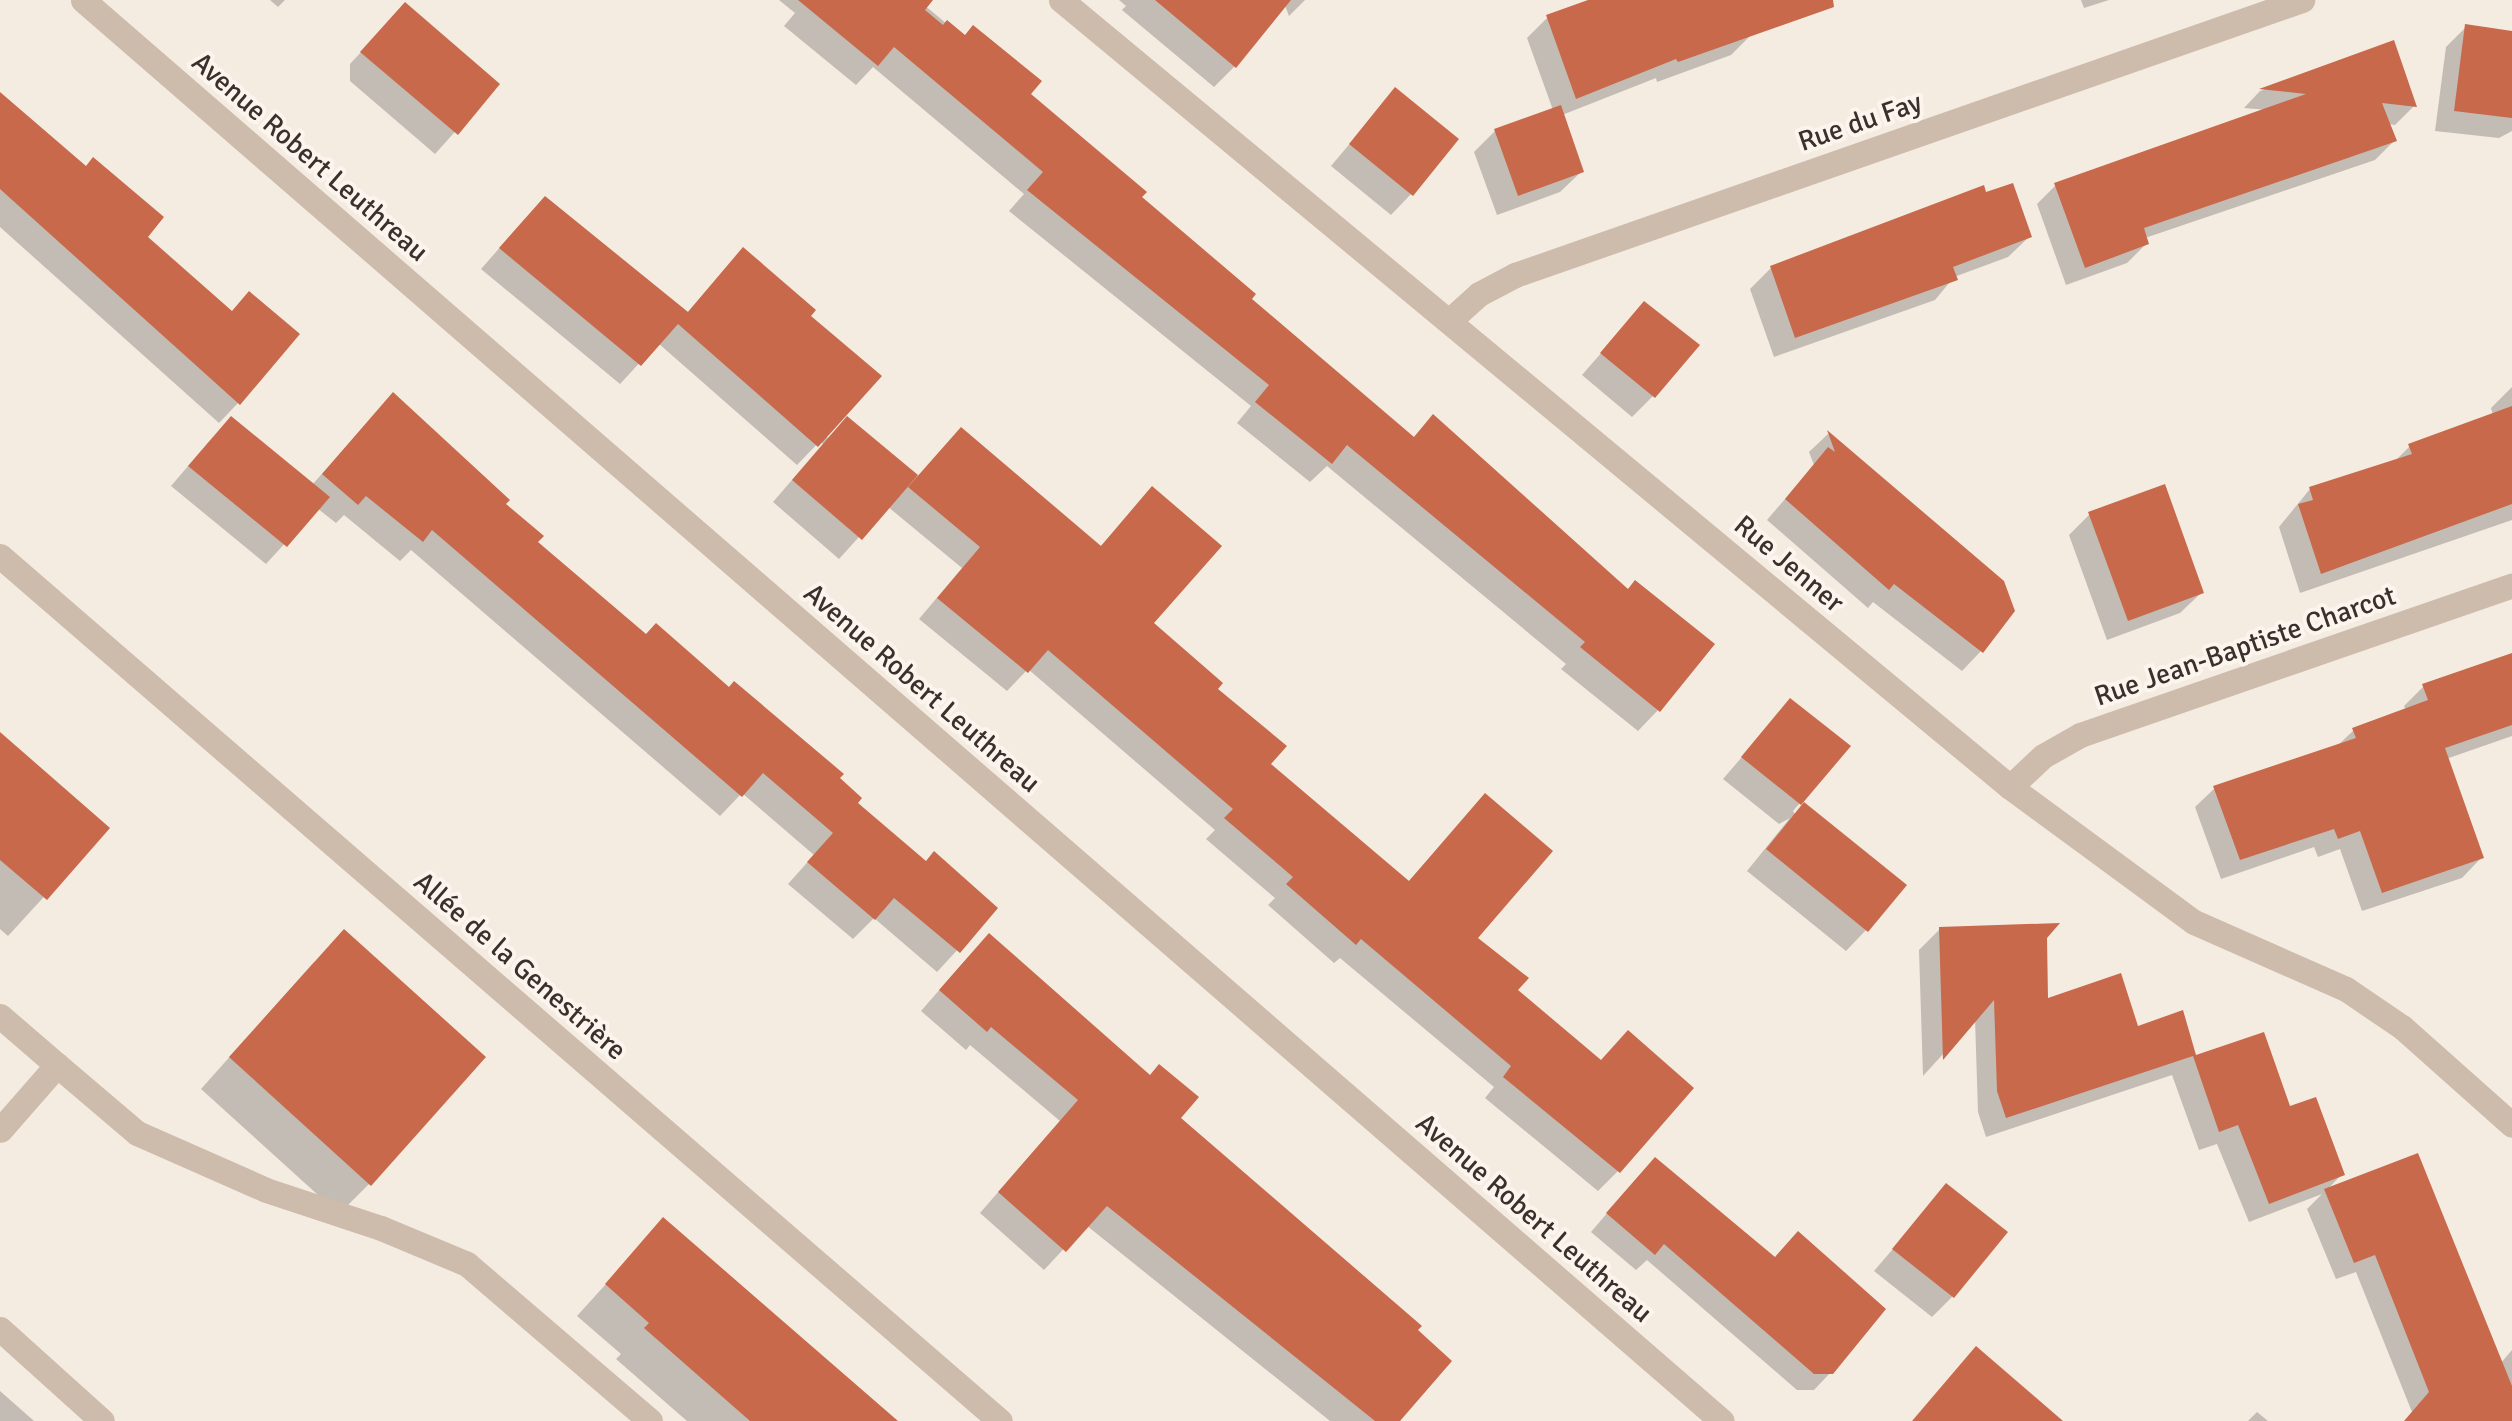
<!DOCTYPE html>
<meta charset="utf-8">
<style>
body{margin:0}
#map{position:relative;width:2512px;height:1421px;overflow:hidden;background:#f4ebe1;font-family:Signika,sans-serif}
div>[style]{position:absolute}
.shadow>*{inset:0;background:#0003}
.building>*{inset:0;background:#c8694b}
.minor>*{height:25px;margin:-12.5px;padding:0 12.5px;transform-origin:12.5px;border-radius:12.5px;background:#cdbbac}
span{translate:-50% -50%;white-space:nowrap;text-align:center;line-height:1.15;-webkit-text-stroke:8px #fbf5ee;paint-order:stroke}
.street-label{font-size:28px;color:#3b302b}
</style>
<div id="map">
<div class="shadow">
<div style="clip-path:polygon(270px 0,285px 0,278px 7px)"></div>
<div style="clip-path:polygon(779px 0,918px 0,964px 38px,1248px 300px,1412px 439px,1433px 417px,1658px 710px,1638px 731px,1561px 669px,1566px 664px,1327px 466px,1310px 482px,1237px 423px,1251px 406px,1009px 211px,1024px 194px,873px 67px,856px 85px,784px 26px,795px 13px)"></div>
<div style="clip-path:polygon(1119px 0,1273px 0,1235px 66px,1214px 87px,1122px 10px,1126px 6px)"></div>
<div style="clip-path:polygon(1283px 0,1305px 0,1289px 16px)"></div>
<div style="clip-path:polygon(1595px 0,1740px 0,1752px 34px,1731px 55px,1657px 82px,1656px 78px,1562px 115px,1581px 172px,1560px 192px,1497px 215px,1474px 152px,1495px 131px,1553px 110px,1527px 38px,1548px 17px)"></div>
<div style="clip-path:polygon(2081px 0,2109px 0,2084px 8px)"></div>
<div style="clip-path:polygon(385px 26px,497px 85px,435px 154px,350px 81px,350px 64px)"></div>
<div style="clip-path:polygon(2466px 27px,2512px 33px,2512px 131px,2499px 138px,2435px 131px,2446px 47px)"></div>
<div style="clip-path:polygon(2393px 44px,2414px 106px,2395px 125px,2388px 124px,2394px 141px,2375px 160px,2145px 238px,2146px 244px,2127px 263px,2066px 285px,2037px 204px,2056px 185px,2268px 110px,2244px 108px,2260px 91px)"></div>
<div style="clip-path:polygon(1395px 90px,1411px 194px,1391px 215px,1331px 166px)"></div>
<div style="clip-path:polygon(0 95px,145px 237px,238px 403px,219px 423px,0 227px)"></div>
<div style="clip-path:polygon(1984px 195px,2029px 237px,2008px 257px,1954px 277px,1935px 300px,1774px 357px,1750px 289px,1771px 268px)"></div>
<div style="clip-path:polygon(525px 219px,686px 314px,724px 270px,807px 316px,825px 435px,828px 438px,847px 419px,917px 477px,1099px 548px,1152px 489px,1151px 623px,1215px 689px,1268px 764px,1407px 883px,1485px 796px,1475px 938px,1515px 991px,1618px 1171px,1598px 1191px,1485px 1098px,1494px 1087px,1340px 958px,1334px 963px,1268px 905px,1275px 898px,1206px 839px,1215px 830px,1028px 669px,1007px 691px,919px 619px,962px 568px,887px 506px,839px 559px,773px 502px,823px 444px,820px 441px,797px 465px,658px 343px,620px 384px,481px 269px)"></div>
<div style="clip-path:polygon(1644px 304px,1653px 396px,1632px 417px,1582px 375px)"></div>
<div style="clip-path:polygon(2512px 387px,2512px 520px,2300px 593px,2279px 527px,2310px 489px,2393px 463px,2410px 446px,2493px 415px,2491px 408px)"></div>
<div style="clip-path:polygon(373px 416px,503px 504px,535px 542px,646px 637px,837px 778px,855px 804px,926px 863px,995px 909px,937px 972px,874px 918px,853px 939px,788px 884px,814px 855px,742px 793px,720px 816px,411px 550px,400px 561px,344px 515px,336px 523px,317px 508px,266px 564px,171px 486px,213px 437px,312px 485px)"></div>
<div style="clip-path:polygon(1828px 434px,2002px 583px,1981px 651px,1962px 671px,1873px 602px,1868px 608px,1767px 520px,1814px 465px,1809px 452px)"></div>
<div style="clip-path:polygon(2090px 514px,2201px 593px,2180px 613px,2107px 640px,2069px 535px)"></div>
<div style="clip-path:polygon(2512px 655px,2512px 736px,2446px 759px,2481px 858px,2462px 878px,2362px 911px,2340px 849px,2318px 857px,2314px 847px,2221px 879px,2195px 807px,2215px 788px,2336px 747px,2354px 730px,2406px 711px,2404px 706px,2424px 686px)"></div>
<div style="clip-path:polygon(1790px 701px,1848px 746px,1793px 811px,1866px 930px,1846px 951px,1747px 871px,1790px 818px,1779px 824px,1723px 779px)"></div>
<div style="clip-path:polygon(0 770px,106px 829px,8px 936px,0 929px)"></div>
<div style="clip-path:polygon(1940px 929px,2045px 937px,2046px 1002px,2136px 1029px,2181px 1014px,2194px 1058px,2288px 1109px,2342px 1174px,2326px 1191px,2500px 1364px,2512px 1350px,2512px 1421px,2405px 1421px,2412px 1412px,2356px 1272px,2336px 1279px,2307px 1209px,2322px 1194px,2249px 1222px,2217px 1144px,2199px 1150px,2172px 1075px,1986px 1137px,1978px 1112px,1975px 1019px,1923px 1076px,1919px 950px)"></div>
<div style="clip-path:polygon(969px 956px,1178px 1118px,1397px 1421px,1330px 1421px,1086px 1225px,1044px 1270px,980px 1213px,1060px 1121px,970px 1045px,966px 1050px,921px 1011px)"></div>
<div style="clip-path:polygon(314px 962px,369px 1184px,339px 1214px,201px 1089px)"></div>
<div style="clip-path:polygon(1638px 1177px,1831px 1372px,1814px 1390px,1797px 1390px,1647px 1260px,1636px 1270px,1591px 1232px)"></div>
<div style="clip-path:polygon(1947px 1186px,1953px 1296px,1932px 1317px,1874px 1271px)"></div>
<div style="clip-path:polygon(663px 1221px,894px 1421px,687px 1421px,616px 1359px,621px 1354px,577px 1316px)"></div>
<div style="clip-path:polygon(0 1391px,34px 1421px,0 1421px)"></div>
<div style="clip-path:polygon(2257px 1412px,2268px 1421px,2248px 1421px)"></div>
</div>
<div class="building">
<div style="clip-path:polygon(798px 0,933px 0,925px 10px,943px 25px,947px 20px,965px 35px,973px 25px,1042px 81px,1031px 94px,1147px 192px,1142px 197px,1256px 294px,1252px 299px,1414px 437px,1433px 414px,1628px 589px,1635px 580px,1715px 644px,1660px 712px,1580px 647px,1585px 642px,1347px 445px,1332px 464px,1255px 402px,1269px 385px,1027px 190px,1043px 172px,894px 47px,878px 66px)"></div>
<div style="clip-path:polygon(1155px 0,1291px 0,1236px 68px)"></div>
<div style="clip-path:polygon(1588px 0,1833px 0,1834px 7px,1678px 62px,1676px 59px,1576px 99px,1546px 15px)"></div>
<div style="clip-path:polygon(405px 2px,500px 84px,458px 135px,360px 52px)"></div>
<div style="clip-path:polygon(2465px 24px,2512px 31px,2512px 118px,2454px 111px)"></div>
<div style="clip-path:polygon(2394px 40px,2417px 107px,2382px 103px,2397px 141px,2144px 228px,2149px 244px,2085px 268px,2054px 183px,2306px 94px,2259px 89px)"></div>
<div style="clip-path:polygon(1395px 87px,1459px 139px,1413px 196px,1349px 144px)"></div>
<div style="clip-path:polygon(0 92px,86px 166px,93px 157px,164px 217px,148px 237px,232px 311px,249px 291px,300px 334px,240px 405px,0 189px)"></div>
<div style="clip-path:polygon(1561px 105px,1584px 172px,1518px 196px,1494px 129px)"></div>
<div style="clip-path:polygon(2013px 183px,2032px 237px,1953px 267px,1958px 280px,1795px 338px,1770px 266px,1984px 185px,1986px 192px)"></div>
<div style="clip-path:polygon(545px 196px,688px 312px,743px 247px,816px 310px,811px 316px,882px 376px,818px 447px,678px 324px,641px 366px,499px 248px)"></div>
<div style="clip-path:polygon(1644px 301px,1700px 345px,1655px 398px,1600px 353px)"></div>
<div style="clip-path:polygon(393px 392px,510px 500px,506px 504px,544px 536px,538px 542px,646px 634px,656px 623px,729px 687px,734px 681px,844px 774px,840px 778px,862px 798px,858px 803px,926px 861px,934px 851px,998px 908px,960px 953px,894px 898px,875px 920px,807px 862px,833px 833px,763px 773px,742px 797px,432px 530px,423px 542px,366px 496px,358px 505px,322px 474px)"></div>
<div style="clip-path:polygon(2512px 406px,2512px 504px,2321px 574px,2298px 504px,2313px 500px,2309px 487px,2412px 454px,2408px 444px)"></div>
<div style="clip-path:polygon(231px 416px,330px 497px,287px 547px,188px 466px)"></div>
<div style="clip-path:polygon(847px 416px,918px 475px,862px 540px,792px 480px)"></div>
<div style="clip-path:polygon(961px 427px,1101px 546px,1152px 486px,1222px 546px,1154px 623px,1223px 683px,1218px 689px,1287px 746px,1271px 764px,1409px 881px,1485px 793px,1553px 851px,1478px 938px,1529px 978px,1518px 990px,1601px 1060px,1628px 1030px,1694px 1088px,1620px 1173px,1503px 1077px,1511px 1066px,1361px 939px,1356px 945px,1286px 884px,1293px 877px,1224px 818px,1233px 809px,1048px 650px,1028px 673px,937px 598px,980px 547px,908px 487px)"></div>
<div style="clip-path:polygon(1827px 430px,2004px 581px,2015px 611px,1983px 653px,1894px 584px,1889px 590px,1785px 499px,1828px 447px,1835px 452px)"></div>
<div style="clip-path:polygon(2165px 484px,2204px 593px,2128px 621px,2088px 512px)"></div>
<div style="clip-path:polygon(2512px 653px,2512px 725px,2445px 748px,2484px 858px,2382px 893px,2360px 831px,2338px 839px,2334px 829px,2240px 860px,2213px 786px,2356px 738px,2352px 728px,2428px 700px,2422px 684px)"></div>
<div style="clip-path:polygon(1790px 698px,1851px 746px,1801px 805px,1741px 757px)"></div>
<div style="clip-path:polygon(0 732px,110px 828px,47px 900px,0 860px)"></div>
<div style="clip-path:polygon(1804px 802px,1907px 885px,1868px 932px,1766px 849px)"></div>
<div style="clip-path:polygon(2060px 923px,2047px 938px,2048px 998px,2121px 973px,2138px 1026px,2183px 1010px,2196px 1055px,2264px 1032px,2290px 1106px,2316px 1097px,2345px 1175px,2269px 1204px,2238px 1125px,2219px 1132px,2193px 1056px,2006px 1118px,1997px 1091px,1994px 1000px,1943px 1060px,1939px 927px)"></div>
<div style="clip-path:polygon(344px 929px,486px 1057px,371px 1186px,229px 1057px)"></div>
<div style="clip-path:polygon(989px 933px,1150px 1075px,1159px 1064px,1199px 1097px,1181px 1118px,1422px 1326px,1418px 1330px,1452px 1361px,1400px 1421px,1375px 1421px,1107px 1206px,1066px 1252px,998px 1192px,1078px 1100px,991px 1027px,987px 1032px,939px 990px)"></div>
<div style="clip-path:polygon(2418px 1153px,2512px 1386px,2512px 1421px,2404px 1421px,2429px 1392px,2375px 1255px,2354px 1263px,2324px 1189px)"></div>
<div style="clip-path:polygon(1655px 1157px,1775px 1257px,1798px 1231px,1886px 1309px,1833px 1374px,1814px 1374px,1664px 1244px,1655px 1255px,1606px 1213px)"></div>
<div style="clip-path:polygon(1946px 1183px,2008px 1232px,1954px 1298px,1892px 1249px)"></div>
<div style="clip-path:polygon(663px 1217px,898px 1421px,750px 1421px,644px 1328px,649px 1323px,605px 1284px)"></div>
<div style="clip-path:polygon(1976px 1346px,2063px 1421px,1912px 1421px)"></div>
</div>
<div class="minor">
<div style="left:83px;top:0;width:2169px;rotate:40.93deg"></div>
<div style="left:1061px;top:0;width:1233px;rotate:39.67deg"></div>
<div style="left:2010px;top:787px;width:228px;rotate:36.3deg"></div>
<div style="left:2194px;top:922px;width:166px;rotate:23.8deg"></div>
<div style="left:2346px;top:989px;width:68px;rotate:34.2deg"></div>
<div style="left:2402px;top:1027px;width:147px;rotate:41.7deg"></div>
<div style="left:1449px;top:321px;width:40px;rotate:-42deg"></div>
<div style="left:1479px;top:294px;width:41px;rotate:-27.8deg"></div>
<div style="left:1515px;top:275px;width:834px;rotate:-19.26deg"></div>
<div style="left:0;top:556px;width:1322px;rotate:40.86deg"></div>
<div style="left:2010px;top:787px;width:45px;rotate:-43.2deg"></div>
<div style="left:2043px;top:756px;width:43px;rotate:-29.6deg"></div>
<div style="left:2080px;top:735px;width:457px;rotate:-19.1deg"></div>
<div style="left:0;top:1016px;width:75px;rotate:40.7deg"></div>
<div style="left:57px;top:1065px;width:86px;rotate:131.2deg"></div>
<div style="left:57px;top:1065px;width:105px;rotate:40.4deg"></div>
<div style="left:137px;top:1133px;width:141px;rotate:23.8deg"></div>
<div style="left:266px;top:1190px;width:121px;rotate:18.3deg"></div>
<div style="left:381px;top:1228px;width:93px;rotate:22.7deg"></div>
<div style="left:467px;top:1264px;width:241px;rotate:40.6deg"></div>
<div style="left:0;top:1329px;width:137px;rotate:42deg"></div>
</div>
<div class="street-label">
<span style="left:1860px;top:122px;rotate:-19deg">Rue du Fay</span>
<span style="left:310px;top:157px;rotate:41deg">Avenue Robert Leuthreau</span>
<span style="left:1789px;top:564px;rotate:40deg">Rue Jenner</span>
<span style="left:2245px;top:646px;rotate:-19deg">Rue Jean-Baptiste Charcot</span>
<span style="left:922px;top:688px;rotate:41deg">Avenue Robert Leuthreau</span>
<span style="left:520px;top:966px;rotate:41deg">Allée de la Genestrière</span>
<span style="left:1534px;top:1218px;rotate:41deg">Avenue Robert Leuthreau</span>
</div>
</div>
